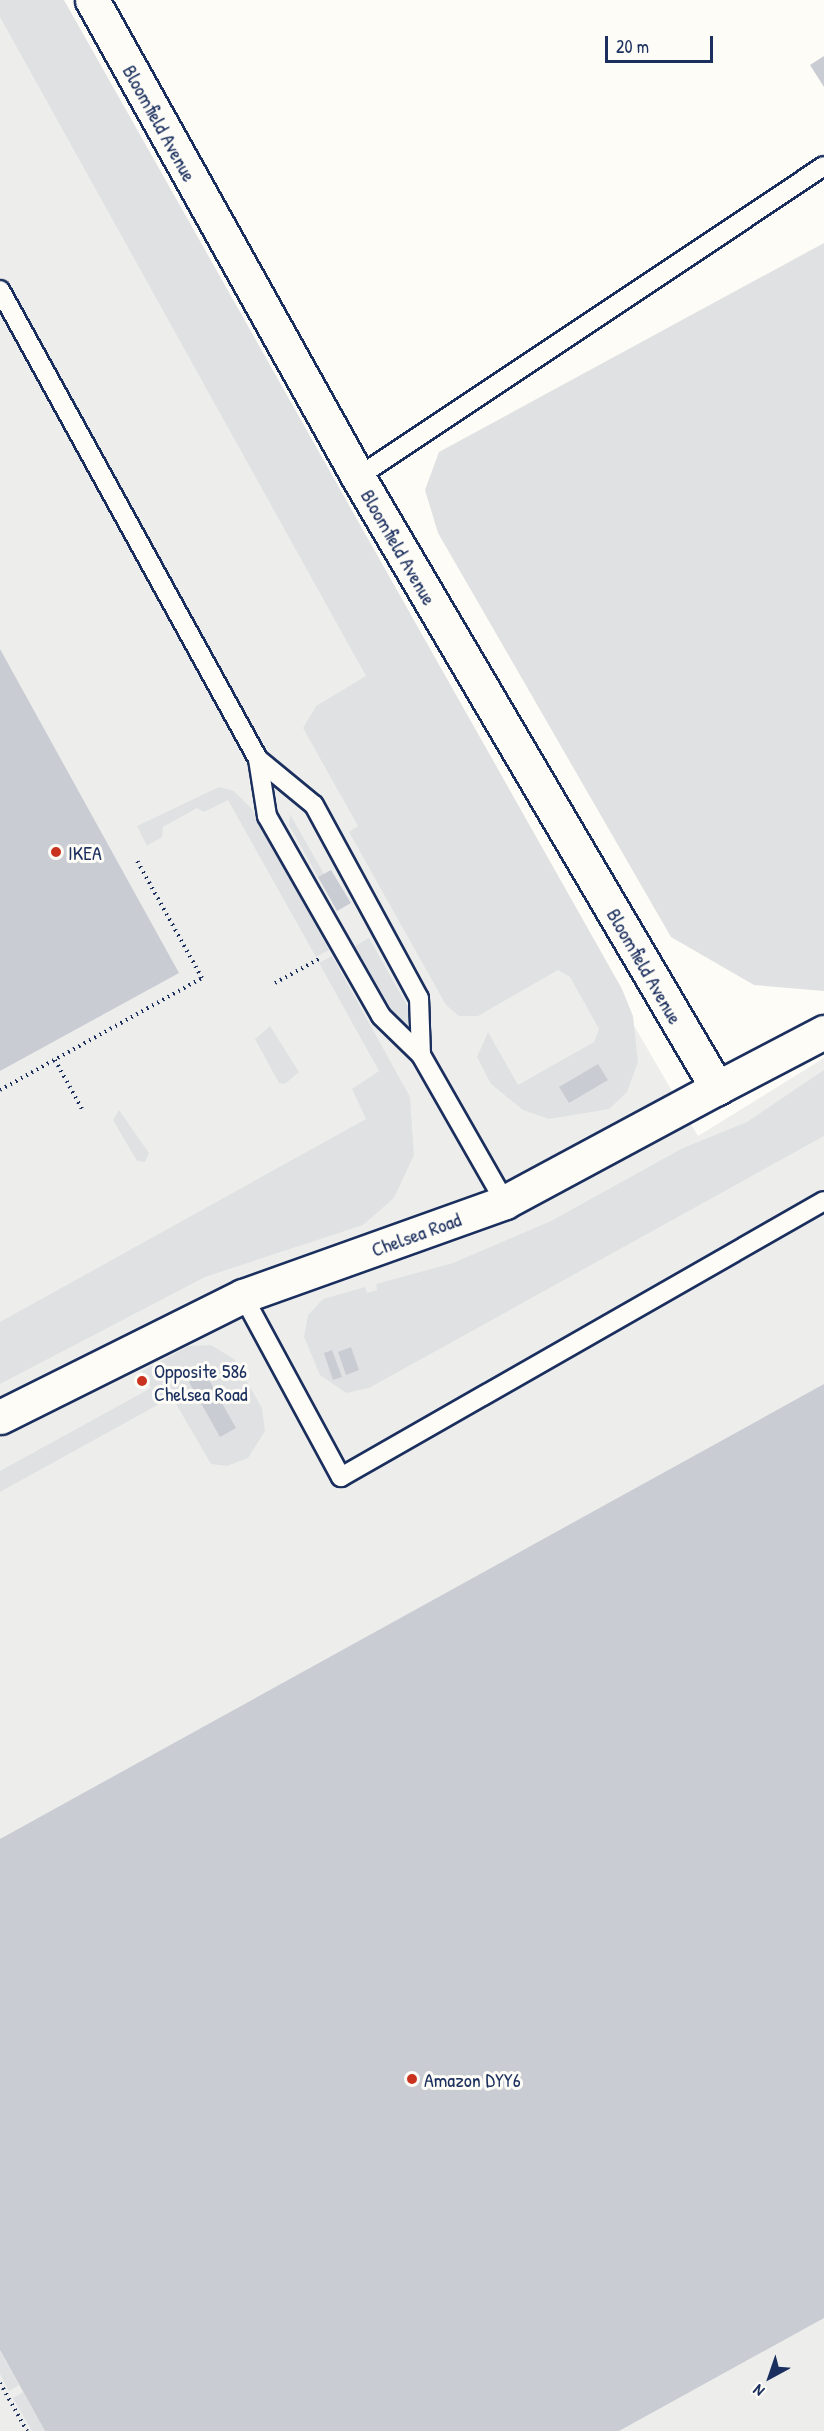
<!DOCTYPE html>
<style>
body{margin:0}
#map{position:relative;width:824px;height:2431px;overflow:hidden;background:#fdfcf7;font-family:"Patrick Hand",sans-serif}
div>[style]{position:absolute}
.built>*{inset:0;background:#edeeec}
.green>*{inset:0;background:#e0e1e3}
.building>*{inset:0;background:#c9ccd3}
.path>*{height:4px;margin-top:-2px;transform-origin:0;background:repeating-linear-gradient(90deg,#1b2f5e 0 1.5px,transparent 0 6px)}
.roads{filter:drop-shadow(2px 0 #1b2f5e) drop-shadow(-2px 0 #1b2f5e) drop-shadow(0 2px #1b2f5e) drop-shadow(0 -2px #1b2f5e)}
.lane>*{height:18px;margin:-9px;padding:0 9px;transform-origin:9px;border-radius:9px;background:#fdfcf7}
.street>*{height:33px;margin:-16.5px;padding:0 16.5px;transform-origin:16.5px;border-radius:16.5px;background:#fdfcf7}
.secondary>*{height:33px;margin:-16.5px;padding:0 16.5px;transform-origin:16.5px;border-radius:16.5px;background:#fdfcf7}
.dots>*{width:16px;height:16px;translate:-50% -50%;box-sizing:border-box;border:3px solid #fdfcf7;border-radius:50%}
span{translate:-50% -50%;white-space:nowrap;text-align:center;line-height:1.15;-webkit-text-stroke:6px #fdfcf7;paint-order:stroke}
.street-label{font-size:20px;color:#1b2f5e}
.poi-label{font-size:20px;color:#1b2f5e}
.left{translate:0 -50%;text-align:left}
.north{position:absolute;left:740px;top:2347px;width:60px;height:60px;-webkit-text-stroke:4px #fdfcf7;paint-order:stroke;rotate:220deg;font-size:16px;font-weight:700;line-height:24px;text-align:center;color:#1b2f5e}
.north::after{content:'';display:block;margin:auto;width:21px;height:27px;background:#1b2f5e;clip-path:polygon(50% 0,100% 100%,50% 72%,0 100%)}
.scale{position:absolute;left:605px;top:36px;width:108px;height:27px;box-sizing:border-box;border:3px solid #1b2f5e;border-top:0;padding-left:8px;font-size:18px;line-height:21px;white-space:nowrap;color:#1b2f5e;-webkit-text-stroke:4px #fdfcf7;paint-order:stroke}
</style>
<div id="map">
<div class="built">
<div style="clip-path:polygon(0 0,40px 0,698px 1136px,824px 1058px,824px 2431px,0 2431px)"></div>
</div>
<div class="green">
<div style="clip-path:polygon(0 0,64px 0,622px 989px,633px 1016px,638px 1062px,627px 1092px,609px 1109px,549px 1119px,523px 1110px,491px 1084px,477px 1057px,488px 1032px,518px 1085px,594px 1042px,599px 1029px,570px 977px,558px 970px,478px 1016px,459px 1016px,446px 1005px,349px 832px,358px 826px,303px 728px,316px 706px,366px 676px,0 17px)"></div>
<div style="clip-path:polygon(824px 243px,824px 991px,754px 985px,671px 937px,438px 533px,425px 490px,439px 452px)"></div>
<div style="clip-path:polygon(219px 787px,234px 791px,251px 808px,329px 950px,316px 957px,228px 800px,204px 812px,197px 808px,163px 827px,162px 837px,147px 846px,137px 826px)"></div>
<div style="clip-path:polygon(290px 814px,324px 874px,318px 877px,289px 825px)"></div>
<div style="clip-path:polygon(369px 938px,413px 1016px,410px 1028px,399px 1023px,355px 946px)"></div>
<div style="clip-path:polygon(332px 956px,410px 1097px,414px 1155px,394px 1198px,363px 1225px,205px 1277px,0 1384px,0 1322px,366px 1119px,352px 1089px,379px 1071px,319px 963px)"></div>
<div style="clip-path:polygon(270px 1026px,299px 1072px,285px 1084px,279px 1083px,255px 1039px)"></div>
<div style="clip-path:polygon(824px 1070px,824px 1136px,369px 1388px,346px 1393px,320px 1375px,304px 1337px,308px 1315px,323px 1299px,365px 1287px,367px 1293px,377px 1290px,376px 1284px,453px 1263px,551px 1221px,683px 1148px,747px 1122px)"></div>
<div style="clip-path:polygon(119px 1110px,149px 1153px,145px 1162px,137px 1161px,113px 1120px)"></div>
<div style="clip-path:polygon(211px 1345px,234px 1359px,262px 1408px,265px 1431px,248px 1458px,227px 1466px,211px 1464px,172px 1397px,0 1492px,0 1471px,151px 1388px,142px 1371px,189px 1346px)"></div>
<div style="clip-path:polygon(0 2351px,19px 2385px,9px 2391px,0 2374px)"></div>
<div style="clip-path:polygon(23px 2392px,45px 2431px,32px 2431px,13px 2398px)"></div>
</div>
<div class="building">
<div style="clip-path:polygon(824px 56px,824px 87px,810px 65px)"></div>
<div style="clip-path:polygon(0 649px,179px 973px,0 1071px)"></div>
<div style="clip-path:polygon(331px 870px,351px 903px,337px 911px,318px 877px)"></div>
<div style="clip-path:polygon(598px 1064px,608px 1080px,569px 1103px,559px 1087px)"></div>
<div style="clip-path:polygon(351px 1347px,359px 1370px,346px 1375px,338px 1352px)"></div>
<div style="clip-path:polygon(332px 1350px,342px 1377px,333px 1380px,324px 1353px)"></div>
<div style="clip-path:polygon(205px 1373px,236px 1428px,220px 1437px,189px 1382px)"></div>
<div style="clip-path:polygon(824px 1384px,824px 2318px,619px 2431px,45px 2431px,0 2350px,0 1839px)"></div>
</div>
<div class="path">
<div style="left:275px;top:983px;width:50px;rotate:-28.6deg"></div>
<div style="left:55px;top:1060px;width:58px;rotate:61.2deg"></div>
<div style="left:0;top:1090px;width:231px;rotate:-29deg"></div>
<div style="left:202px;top:978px;width:136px;rotate:-119deg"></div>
<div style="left:0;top:2383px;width:55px;rotate:60.6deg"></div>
</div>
<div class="roads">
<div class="lane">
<div style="left:0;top:290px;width:535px;rotate:61.18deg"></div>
<div style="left:258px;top:759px;width:58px;rotate:81deg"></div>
<div style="left:267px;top:816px;width:230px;rotate:60.3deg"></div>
<div style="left:381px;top:1016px;width:56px;rotate:44.3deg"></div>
<div style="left:421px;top:1055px;width:169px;rotate:60.3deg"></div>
<div style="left:358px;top:477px;width:560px;rotate:-33.72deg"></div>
<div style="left:258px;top:759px;width:72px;rotate:39.4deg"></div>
<div style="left:314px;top:805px;width:220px;rotate:61.5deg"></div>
<div style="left:419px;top:998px;width:57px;rotate:88deg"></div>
<div style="left:243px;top:1296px;width:206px;rotate:61.6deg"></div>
<div style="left:341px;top:1477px;width:556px;rotate:-29.74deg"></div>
</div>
<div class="street">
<div style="left:0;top:1417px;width:271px;rotate:-26.5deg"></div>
<div style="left:243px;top:1296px;width:278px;rotate:-19.7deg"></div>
<div style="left:505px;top:1202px;width:241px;rotate:-28.3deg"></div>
</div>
<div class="secondary">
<div style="left:92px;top:0;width:546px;rotate:60.85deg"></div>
<div style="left:358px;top:477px;width:709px;rotate:59.56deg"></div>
<div style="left:717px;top:1088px;width:121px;rotate:-27.6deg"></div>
</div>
</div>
<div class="dots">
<div style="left:56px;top:852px;background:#c8321e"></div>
<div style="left:142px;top:1381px;background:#c8321e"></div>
<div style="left:412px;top:2079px;background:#c8321e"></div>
</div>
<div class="street-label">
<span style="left:160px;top:123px;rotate:61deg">Bloomfield Avenue</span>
<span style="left:399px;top:547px;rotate:60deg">Bloomfield Avenue</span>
<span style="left:645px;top:966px;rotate:60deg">Bloomfield Avenue</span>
<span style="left:416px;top:1234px;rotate:-20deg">Chelsea Road</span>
</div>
<div class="poi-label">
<span class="left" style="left:68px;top:852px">IKEA</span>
<span class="left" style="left:154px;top:1382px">Opposite 586<br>Chelsea Road</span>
<span class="left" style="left:424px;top:2079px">Amazon DYY6</span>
</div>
<div class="north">N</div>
<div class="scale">20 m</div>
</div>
